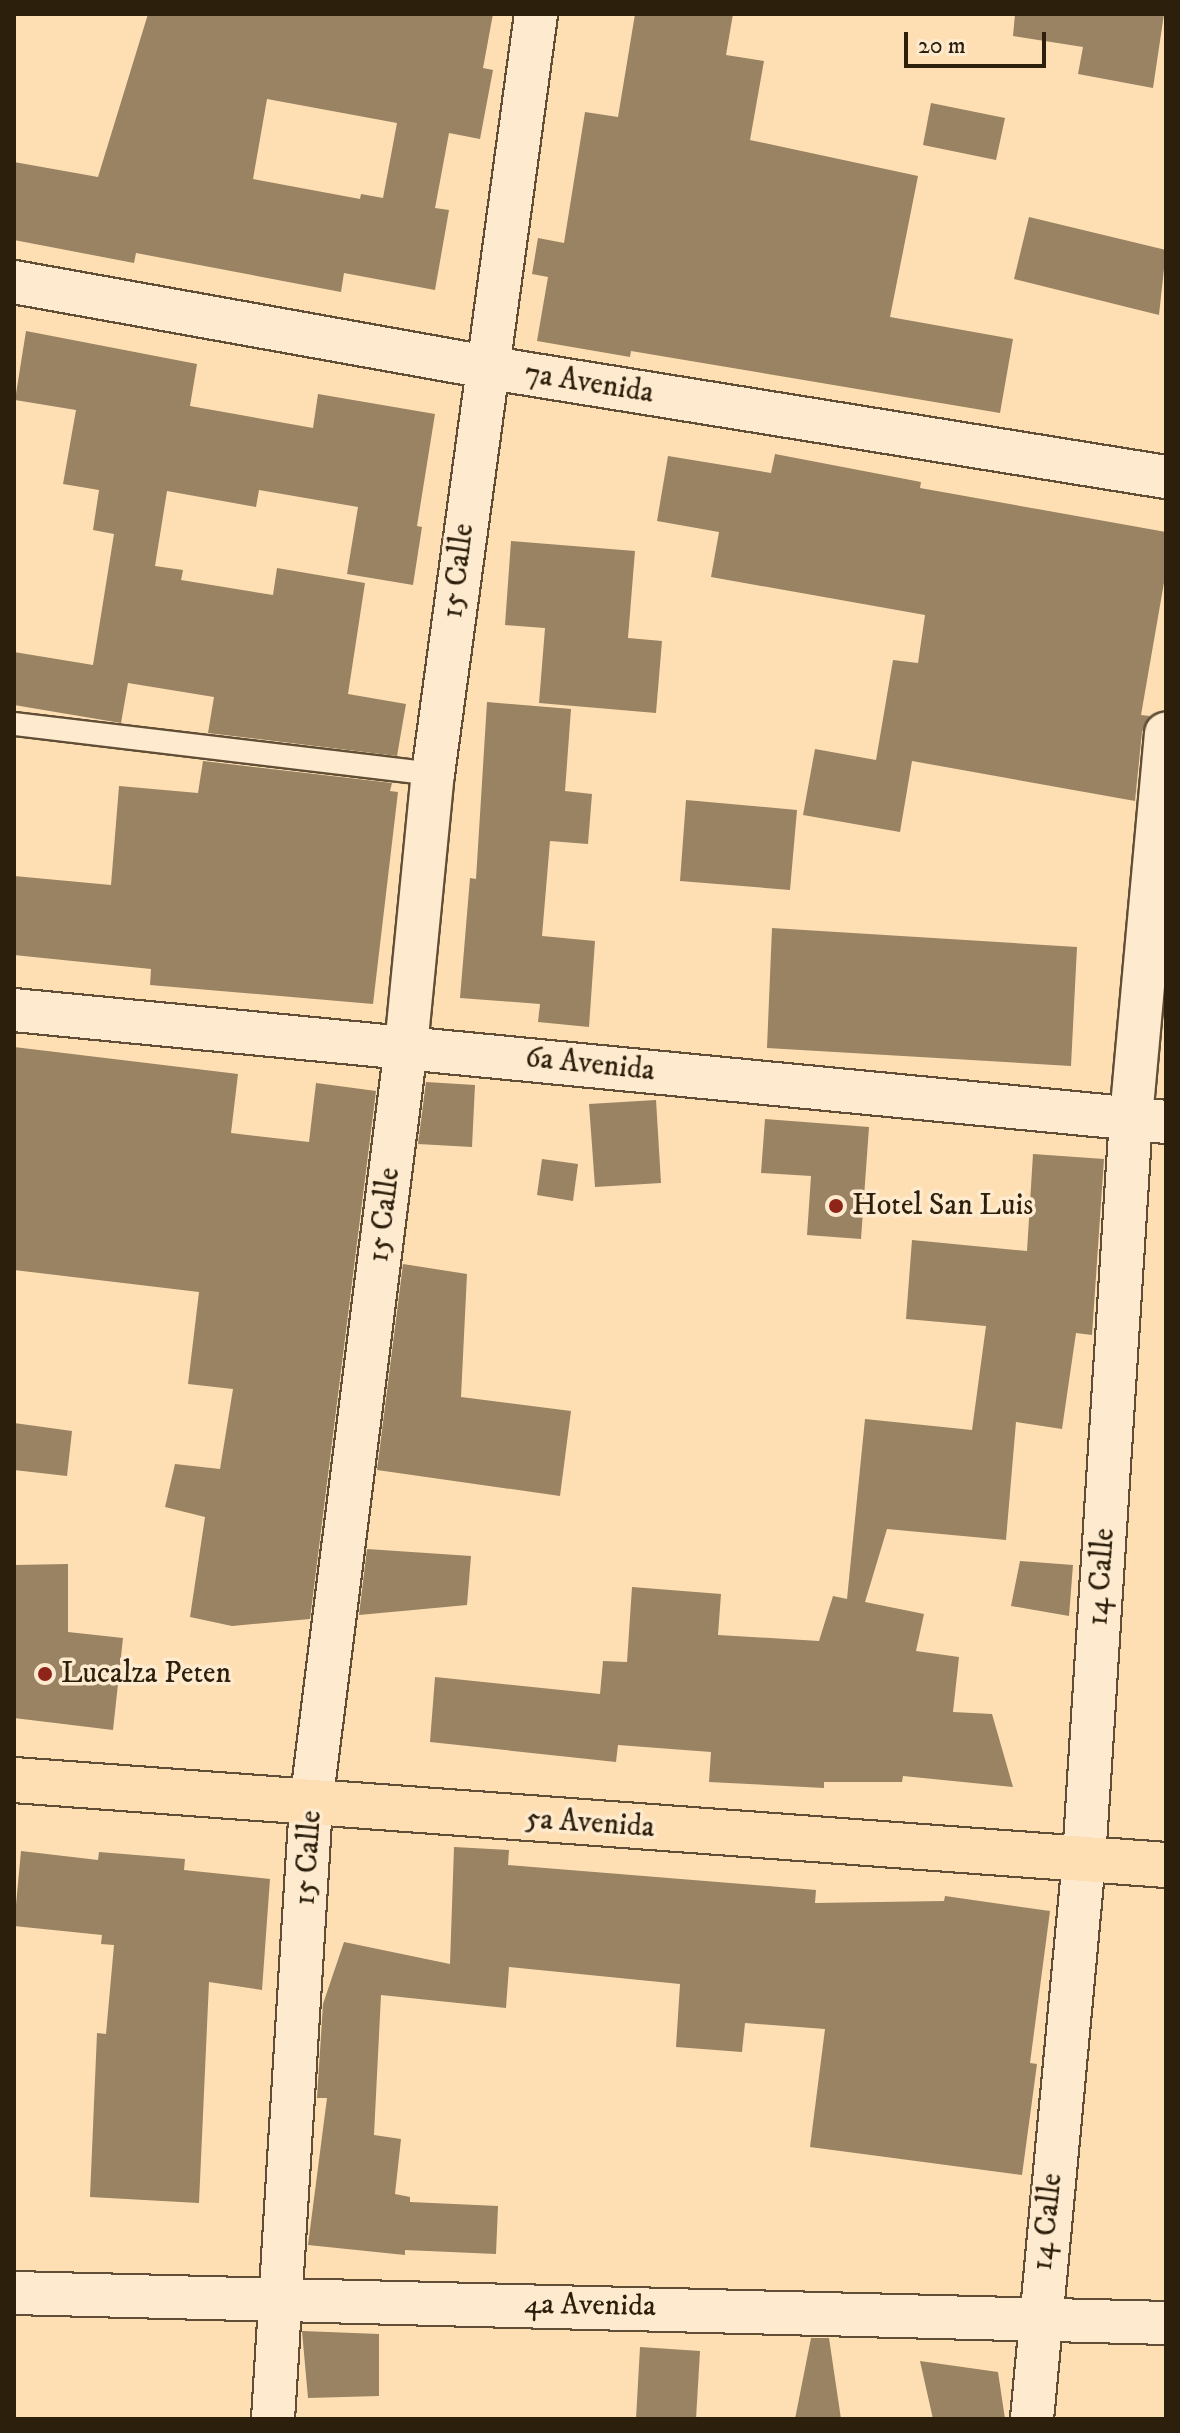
<!DOCTYPE html>
<style>
body{margin:0}
#map{position:relative;width:1180px;height:2433px;overflow:hidden;background:#fedfb3;font-family:"IM FELL DW Pica",serif}
div>[style]{position:absolute}
.building>*{inset:0;background:#998363}
.roads{filter:drop-shadow(2px 0 #604f36) drop-shadow(-2px 0 #604f36) drop-shadow(0 2px #604f36) drop-shadow(0 -2px #604f36)}
.lane>*{height:22px;margin:-11px;padding:0 11px;transform-origin:11px;border-radius:11px;background:#feeace}
.street>*{height:42px;margin:-21px;padding:0 21px;transform-origin:21px;border-radius:21px;background:#feeace}
.primary>*{height:44px;margin:-22px;padding:0 22px;transform-origin:22px;border-radius:22px;background:#fedfb3}
.dots>*{width:22px;height:22px;translate:-50% -50%;box-sizing:border-box;border:4px solid #feeace;border-radius:50%}
span{translate:-50% -50%;white-space:nowrap;text-align:center;line-height:1.15;-webkit-text-stroke:7px #feeace;paint-order:stroke}
.street-label{font-size:30px;color:#2c1f0c}
.poi-label{font-size:30px;color:#2c1f0c}
.left{translate:0 -50%;text-align:left}
.frame{position:absolute;inset:0;border:16px solid #2c1f0c;pointer-events:none}
.scale{position:absolute;left:904px;top:32px;width:142px;height:36px;box-sizing:border-box;border:4px solid #2c1f0c;border-top:0;padding-left:10px;font-size:24px;line-height:28px;white-space:nowrap;color:#2c1f0c;-webkit-text-stroke:6px #feeace;paint-order:stroke}
</style>
<div id="map">
<div class="building">
<div style="clip-path:polygon(evenodd,148px 14px,493px 14px,483px 68px,493px 70px,480px 139px,449px 133px,435px 208px,449px 210px,435px 290px,344px 273px,341px 292px,136px 253px,134px 263px,14px 240px,14px 162px,98px 177px,148px 14px,267px 99px,397px 123px,383px 198px,361px 194px,360px 199px,253px 179px,267px 99px)"></div>
<div style="clip-path:polygon(635px 14px,733px 14px,726px 55px,764px 61px,750px 140px,918px 176px,890px 317px,1013px 339px,1000px 413px,631px 351px,630px 357px,537px 341px,548px 277px,532px 274px,538px 238px,564px 243px,585px 112px,618px 117px)"></div>
<div style="clip-path:polygon(1015px 14px,1164px 14px,1153px 88px,1078px 74px,1083px 47px,1013px 36px)"></div>
<div style="clip-path:polygon(931px 103px,1005px 118px,996px 160px,923px 145px)"></div>
<div style="clip-path:polygon(1029px 217px,1166px 250px,1159px 315px,1014px 279px)"></div>
<div style="clip-path:polygon(26px 331px,197px 364px,190px 406px,313px 428px,318px 394px,435px 414px,417px 526px,422px 527px,413px 585px,347px 574px,358px 507px,259px 490px,256px 507px,167px 491px,155px 566px,183px 570px,181px 580px,273px 595px,277px 568px,365px 583px,348px 694px,406px 704px,397px 756px,208px 733px,214px 697px,128px 683px,121px 723px,14px 705px,14px 652px,93px 665px,114px 534px,93px 530px,99px 490px,63px 484px,76px 410px,15px 400px)"></div>
<div style="clip-path:polygon(775px 454px,921px 482px,920px 488px,1166px 532px,1166px 571px,1141px 715px,1150px 716px,1142px 732px,1135px 801px,912px 761px,900px 832px,803px 815px,815px 749px,876px 760px,893px 660px,918px 663px,925px 615px,711px 577px,719px 532px,657px 521px,668px 456px,771px 473px)"></div>
<div style="clip-path:polygon(511px 541px,635px 551px,628px 638px,662px 641px,656px 713px,539px 703px,545px 628px,505px 625px)"></div>
<div style="clip-path:polygon(487px 702px,571px 709px,565px 791px,592px 794px,588px 844px,550px 841px,542px 936px,595px 941px,589px 1027px,538px 1022px,540px 1004px,460px 998px,470px 878px,476px 879px)"></div>
<div style="clip-path:polygon(203px 761px,392px 783px,390px 791px,398px 792px,373px 1004px,150px 985px,151px 969px,14px 955px,14px 876px,111px 885px,119px 786px,198px 793px)"></div>
<div style="clip-path:polygon(686px 800px,797px 810px,790px 890px,680px 881px)"></div>
<div style="clip-path:polygon(772px 928px,1077px 947px,1071px 1066px,767px 1048px)"></div>
<div style="clip-path:polygon(14px 1047px,238px 1074px,231px 1133px,309px 1142px,316px 1083px,376px 1091px,310px 1619px,232px 1626px,190px 1617px,205px 1517px,165px 1507px,175px 1464px,220px 1469px,233px 1389px,188px 1384px,199px 1292px,14px 1270px)"></div>
<div style="clip-path:polygon(426px 1082px,475px 1085px,472px 1147px,418px 1144px)"></div>
<div style="clip-path:polygon(656px 1100px,661px 1183px,595px 1187px,589px 1104px)"></div>
<div style="clip-path:polygon(765px 1119px,869px 1127px,861px 1239px,807px 1235px,811px 1176px,761px 1173px)"></div>
<div style="clip-path:polygon(1033px 1154px,1104px 1159px,1092px 1335px,1076px 1333px,1062px 1429px,1016px 1422px,1006px 1540px,887px 1529px,865px 1602px,924px 1614px,916px 1651px,959px 1657px,953px 1712px,992px 1714px,1013px 1787px,903px 1776px,902px 1782px,824px 1782px,824px 1788px,709px 1782px,711px 1752px,618px 1745px,616px 1762px,430px 1742px,435px 1677px,600px 1694px,603px 1661px,627px 1662px,632px 1587px,721px 1594px,718px 1635px,819px 1641px,833px 1596px,847px 1599px,865px 1419px,972px 1430px,986px 1326px,906px 1319px,912px 1240px,1027px 1251px)"></div>
<div style="clip-path:polygon(542px 1159px,578px 1164px,573px 1201px,537px 1195px)"></div>
<div style="clip-path:polygon(403px 1264px,467px 1274px,461px 1397px,571px 1411px,560px 1496px,377px 1470px)"></div>
<div style="clip-path:polygon(14px 1423px,72px 1431px,67px 1476px,14px 1470px)"></div>
<div style="clip-path:polygon(367px 1549px,471px 1556px,467px 1605px,359px 1615px)"></div>
<div style="clip-path:polygon(1020px 1561px,1073px 1565px,1069px 1616px,1011px 1606px)"></div>
<div style="clip-path:polygon(68px 1564px,68px 1632px,123px 1638px,113px 1730px,14px 1718px,14px 1565px)"></div>
<div style="clip-path:polygon(454px 1847px,509px 1850px,508px 1865px,816px 1890px,815px 1903px,944px 1901px,945px 1896px,1050px 1911px,1030px 2063px,1037px 2064px,1022px 2175px,810px 2147px,825px 2029px,745px 2023px,742px 2052px,676px 2047px,680px 1984px,509px 1967px,506px 2008px,381px 1995px,374px 2135px,401px 2139px,395px 2194px,410px 2197px,410px 2202px,498px 2206px,496px 2254px,405px 2250px,405px 2255px,308px 2245px,327px 2098px,317px 2098px,323px 2004px,344px 1942px,450px 1964px)"></div>
<div style="clip-path:polygon(21px 1851px,98px 1860px,99px 1852px,185px 1859px,184px 1870px,270px 1879px,262px 1990px,209px 1982px,199px 2203px,90px 2197px,97px 2033px,106px 2034px,114px 1945px,101px 1944px,102px 1935px,14px 1926px)"></div>
<div style="clip-path:polygon(302px 2331px,379px 2334px,379px 2396px,308px 2398px)"></div>
<div style="clip-path:polygon(811px 2338px,829px 2338px,841px 2419px,795px 2419px)"></div>
<div style="clip-path:polygon(640px 2347px,700px 2351px,696px 2419px,636px 2419px)"></div>
<div style="clip-path:polygon(920px 2361px,998px 2372px,1005px 2419px,933px 2419px)"></div>
</div>
<div class="roads">
<div class="lane">
<div style="left:14px;top:724px;width:422px;rotate:6.8deg"></div>
</div>
<div class="street">
<div style="left:14px;top:282px;width:479px;rotate:10.2deg"></div>
<div style="left:485px;top:367px;width:690px;rotate:9.18deg"></div>
<div style="left:14px;top:1010px;width:1157px;rotate:5.55deg"></div>
<div style="left:14px;top:2293px;width:1152px;rotate:1.49deg"></div>
<div style="left:273px;top:2419px;width:616px;rotate:-86.46deg"></div>
<div style="left:311px;top:1804px;width:763px;rotate:-82.85deg"></div>
<div style="left:406px;top:1047px;width:274px;rotate:-84.4deg"></div>
<div style="left:433px;top:774px;width:767px;rotate:-82.28deg"></div>
<div style="left:1032px;top:2419px;width:562px;rotate:-84.69deg"></div>
<div style="left:1084px;top:1859px;width:742px;rotate:-86.37deg"></div>
<div style="left:1131px;top:1118px;width:386px;rotate:-84.8deg"></div>
</div>
<div class="primary">
<div style="left:14px;top:1780px;width:1155px;rotate:4.22deg"></div>
</div>
</div>
<div class="dots">
<div style="left:836px;top:1206px;background:#8f2418"></div>
<div style="left:45px;top:1674px;background:#8f2418"></div>
</div>
<div class="street-label">
<span style="left:589px;top:384px;rotate:9deg">7a Avenida</span>
<span style="left:459px;top:571px;rotate:-83deg">15 Calle</span>
<span style="left:590px;top:1065px;rotate:6deg">6a Avenida</span>
<span style="left:385px;top:1215px;rotate:-83deg">15 Calle</span>
<span style="left:1102px;top:1577px;rotate:-86deg">14 Calle</span>
<span style="left:590px;top:1824px;rotate:4deg">5a Avenida</span>
<span style="left:309px;top:1858px;rotate:-86deg">15 Calle</span>
<span style="left:1048px;top:2222px;rotate:-84deg">14 Calle</span>
<span style="left:590px;top:2306px;rotate:1deg">4a Avenida</span>
</div>
<div class="poi-label">
<span class="left" style="left:852px;top:1206px">Hotel San Luis</span>
<span class="left" style="left:61px;top:1674px">Lucalza Peten</span>
</div>
<div class="frame"></div>
<div class="scale">20 m</div>
</div>
